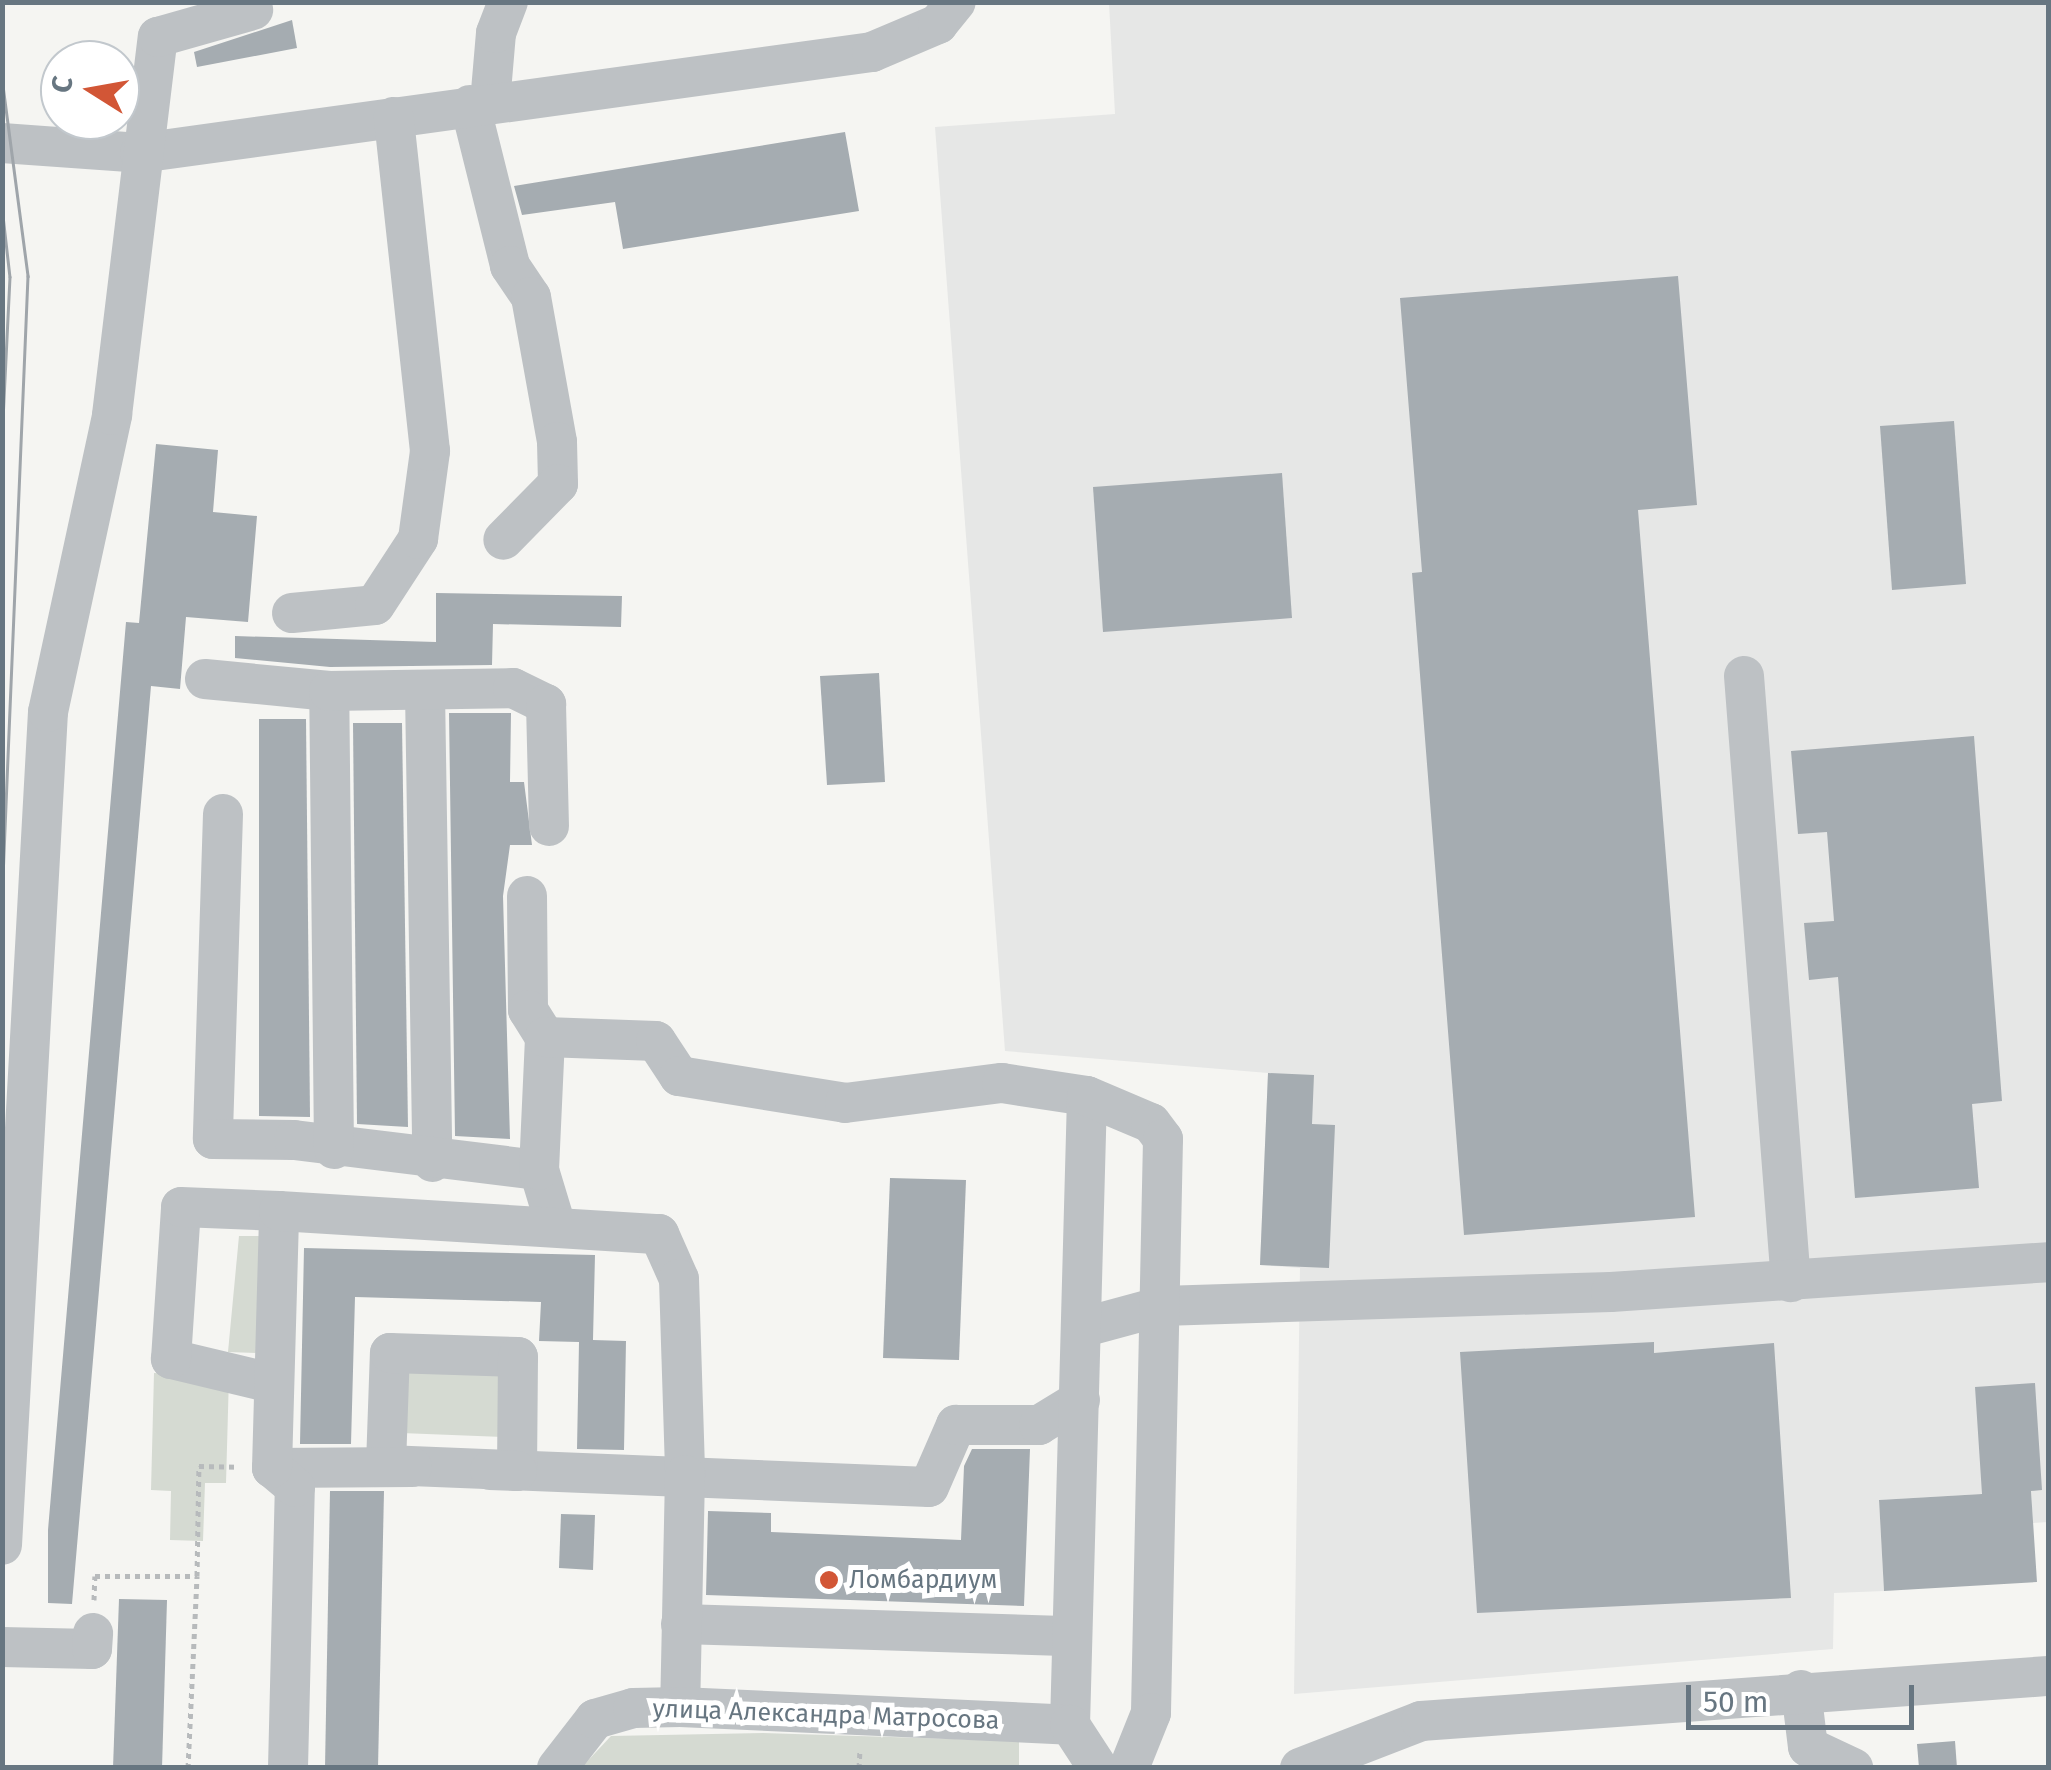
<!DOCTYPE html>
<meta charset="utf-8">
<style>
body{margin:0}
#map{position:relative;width:2051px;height:1770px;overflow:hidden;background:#f5f5f2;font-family:"Fira Sans",sans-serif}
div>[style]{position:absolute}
.built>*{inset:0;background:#e6e7e6}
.green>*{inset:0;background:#d5dad2}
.building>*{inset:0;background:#a5acb1}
.path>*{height:5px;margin-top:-2.5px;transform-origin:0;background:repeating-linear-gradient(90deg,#b7babc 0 5px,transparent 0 10px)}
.minor>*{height:40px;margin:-20px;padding:0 20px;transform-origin:20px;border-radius:20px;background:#bdc1c4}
.tram>*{height:2.5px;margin:-1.25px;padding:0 1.25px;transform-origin:1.25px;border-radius:1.25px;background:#9fa5aa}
.dots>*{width:28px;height:28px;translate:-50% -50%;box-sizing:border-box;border:5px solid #fff;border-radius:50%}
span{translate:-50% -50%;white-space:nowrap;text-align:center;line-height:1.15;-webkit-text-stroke:10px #fff;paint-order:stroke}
.poi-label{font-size:25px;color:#677681}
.left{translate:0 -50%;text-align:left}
.street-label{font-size:25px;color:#677681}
.frame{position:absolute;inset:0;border:5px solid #677681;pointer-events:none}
.north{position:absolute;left:40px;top:40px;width:100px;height:100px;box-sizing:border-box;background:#fff;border:2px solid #c2c8cd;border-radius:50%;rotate:281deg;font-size:28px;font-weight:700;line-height:40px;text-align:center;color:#677681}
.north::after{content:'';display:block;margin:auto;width:35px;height:45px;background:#d25636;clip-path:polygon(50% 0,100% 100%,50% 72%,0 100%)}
.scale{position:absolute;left:1686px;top:1685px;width:228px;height:45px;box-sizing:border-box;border:5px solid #677681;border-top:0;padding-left:12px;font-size:30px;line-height:35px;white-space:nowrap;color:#677681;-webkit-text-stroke:8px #fff;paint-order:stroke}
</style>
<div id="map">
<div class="built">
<div style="clip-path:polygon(1109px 3px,2048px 3px,2048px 1522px,2033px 1523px,2031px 1491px,1879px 1500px,1884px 1591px,1834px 1593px,1833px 1649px,1294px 1694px,1300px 1268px,1260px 1265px,1268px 1073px,1005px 1051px,935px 127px,1115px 114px)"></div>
</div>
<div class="green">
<div style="clip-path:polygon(239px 1236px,260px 1236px,259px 1353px,228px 1352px)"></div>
<div style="clip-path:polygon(403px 1369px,505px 1373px,503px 1437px,401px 1433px)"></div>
<div style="clip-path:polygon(154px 1373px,229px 1376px,226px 1483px,205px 1483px,203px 1541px,170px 1540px,171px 1491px,151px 1490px)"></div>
<div style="clip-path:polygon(763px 1733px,1019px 1741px,1019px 1767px,581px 1768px,611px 1736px)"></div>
</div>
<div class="building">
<div style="clip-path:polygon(292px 20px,297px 48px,197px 67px,194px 52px)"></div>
<div style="clip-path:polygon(845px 132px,859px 211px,623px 249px,615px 202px,522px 215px,514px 186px)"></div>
<div style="clip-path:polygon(1678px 276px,1697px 505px,1638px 510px,1695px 1217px,1464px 1235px,1412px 573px,1422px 572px,1400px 298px)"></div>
<div style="clip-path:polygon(1954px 421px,1966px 584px,1892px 590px,1880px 426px)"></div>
<div style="clip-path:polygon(156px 444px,218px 450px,213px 512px,257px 516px,248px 622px,186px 617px,180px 689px,151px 686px,72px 1604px,48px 1603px,48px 1530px,126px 622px,139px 623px)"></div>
<div style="clip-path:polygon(1282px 473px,1292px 618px,1103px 632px,1093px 487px)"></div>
<div style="clip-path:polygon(436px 593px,622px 596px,621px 627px,493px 624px,492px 665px,330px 667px,235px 658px,235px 636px,436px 642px)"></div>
<div style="clip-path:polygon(879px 673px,885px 782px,827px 785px,820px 676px)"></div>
<div style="clip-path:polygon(449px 713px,511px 713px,510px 782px,524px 782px,532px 845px,510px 845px,503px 896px,510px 1139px,455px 1136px)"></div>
<div style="clip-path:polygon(259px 719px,306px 719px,310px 1117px,259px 1116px)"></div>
<div style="clip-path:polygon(353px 723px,402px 723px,408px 1127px,357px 1124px)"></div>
<div style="clip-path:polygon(1974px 736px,2002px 1101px,1972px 1104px,1979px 1188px,1855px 1198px,1838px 977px,1809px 980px,1804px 923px,1834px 921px,1827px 832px,1798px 834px,1791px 751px)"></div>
<div style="clip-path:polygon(1268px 1073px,1314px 1075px,1312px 1124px,1335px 1125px,1329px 1268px,1260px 1265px)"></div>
<div style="clip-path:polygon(890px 1178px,966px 1180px,959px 1360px,883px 1358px)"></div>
<div style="clip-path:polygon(304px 1248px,595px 1255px,593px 1340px,626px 1341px,624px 1450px,577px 1449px,579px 1342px,539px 1341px,541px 1302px,355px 1297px,351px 1444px,300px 1444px)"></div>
<div style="clip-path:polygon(1654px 1342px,1654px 1353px,1774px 1343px,1791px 1598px,1477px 1613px,1460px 1352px)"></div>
<div style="clip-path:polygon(2035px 1383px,2042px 1490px,2031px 1491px,2037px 1582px,1884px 1591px,1879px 1500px,1982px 1494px,1975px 1387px)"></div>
<div style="clip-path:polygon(972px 1449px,1030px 1449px,1024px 1606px,706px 1595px,708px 1511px,771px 1513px,771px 1532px,961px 1540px,964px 1466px)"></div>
<div style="clip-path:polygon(330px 1491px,384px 1491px,378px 1768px,325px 1768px)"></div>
<div style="clip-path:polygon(561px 1514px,595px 1515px,593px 1570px,559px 1568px)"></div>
<div style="clip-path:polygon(119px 1599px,167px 1600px,162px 1768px,113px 1768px)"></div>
<div style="clip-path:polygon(1955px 1741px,1957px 1768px,1919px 1768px,1917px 1744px)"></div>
</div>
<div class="path">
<div style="left:94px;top:1600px;width:24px;rotate:-88deg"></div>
<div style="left:95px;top:1576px;width:102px"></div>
<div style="left:197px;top:1576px;width:110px;rotate:-89deg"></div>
<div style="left:199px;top:1466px;width:39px;rotate:1deg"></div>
<div style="left:188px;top:1768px;width:192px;rotate:-87.3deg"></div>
<div style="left:859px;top:1768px;width:17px;rotate:-87deg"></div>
</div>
<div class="minor">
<div style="left:490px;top:103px;width:70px;rotate:-85.1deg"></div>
<div style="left:496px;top:33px;width:33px;rotate:-69deg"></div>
<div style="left:470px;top:105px;width:166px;rotate:76deg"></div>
<div style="left:510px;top:266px;width:37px;rotate:56deg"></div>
<div style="left:531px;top:297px;width:147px;rotate:79.8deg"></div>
<div style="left:557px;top:442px;width:42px;rotate:88.6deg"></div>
<div style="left:558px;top:484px;width:78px;rotate:134.5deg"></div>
<div style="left:2px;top:143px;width:138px;rotate:4.1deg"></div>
<div style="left:140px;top:153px;width:739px;rotate:-7.86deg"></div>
<div style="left:872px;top:52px;width:72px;rotate:-23deg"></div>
<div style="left:938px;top:24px;width:28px;rotate:-51deg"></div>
<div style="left:292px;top:613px;width:83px;rotate:-5.5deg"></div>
<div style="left:375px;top:605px;width:79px;rotate:-56.9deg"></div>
<div style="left:418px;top:539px;width:89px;rotate:-82.2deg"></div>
<div style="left:430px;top:451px;width:336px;rotate:-96.2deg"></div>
<div style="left:1744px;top:676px;width:608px;rotate:85.57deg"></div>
<div style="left:205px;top:679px;width:125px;rotate:5.5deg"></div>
<div style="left:425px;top:691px;width:471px;rotate:89.1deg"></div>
<div style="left:223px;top:814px;width:325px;rotate:91.8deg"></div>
<div style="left:213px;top:1139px;width:81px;rotate:0.7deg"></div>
<div style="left:294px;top:1140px;width:247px;rotate:7deg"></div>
<div style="left:539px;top:1170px;width:55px;rotate:73.2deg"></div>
<div style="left:527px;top:896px;width:114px;rotate:89.5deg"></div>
<div style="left:528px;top:1010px;width:32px;rotate:58deg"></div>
<div style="left:334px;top:1149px;width:458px;rotate:-90.6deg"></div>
<div style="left:329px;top:691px;width:184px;rotate:-0.9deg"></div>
<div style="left:513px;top:688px;width:37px;rotate:26deg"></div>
<div style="left:546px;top:704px;width:122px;rotate:88.6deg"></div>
<div style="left:539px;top:1170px;width:133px;rotate:-87.4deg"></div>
<div style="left:545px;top:1037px;width:111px;rotate:2.1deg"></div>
<div style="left:656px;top:1041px;width:42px;rotate:56.7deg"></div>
<div style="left:679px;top:1076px;width:168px;rotate:9.2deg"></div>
<div style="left:845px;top:1103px;width:158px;rotate:-7.3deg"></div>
<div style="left:1002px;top:1083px;width:86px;rotate:8.7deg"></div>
<div style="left:1081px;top:1328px;width:84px;rotate:-15.2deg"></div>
<div style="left:1162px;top:1306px;width:449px;rotate:-1.8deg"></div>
<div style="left:1611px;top:1292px;width:438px;rotate:-3.9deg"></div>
<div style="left:272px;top:1383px;width:104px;rotate:-166.6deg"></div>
<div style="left:171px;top:1359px;width:152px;rotate:-86.2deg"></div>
<div style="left:181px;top:1207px;width:98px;rotate:2.3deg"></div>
<div style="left:386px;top:1465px;width:543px;rotate:2.32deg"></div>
<div style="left:929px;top:1487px;width:68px;rotate:-66.5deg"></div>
<div style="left:956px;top:1425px;width:83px"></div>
<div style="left:1039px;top:1425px;width:48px;rotate:-31.4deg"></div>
<div style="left:386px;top:1465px;width:112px;rotate:-88deg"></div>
<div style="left:390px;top:1353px;width:128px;rotate:1.8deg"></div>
<div style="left:518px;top:1357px;width:114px;rotate:90.5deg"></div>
<div style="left:517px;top:1471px;width:27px;rotate:-178deg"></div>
<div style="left:272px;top:1468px;width:140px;rotate:-0.4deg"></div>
<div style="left:2px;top:1545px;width:834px;rotate:-86.84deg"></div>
<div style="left:48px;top:712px;width:304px;rotate:-77.8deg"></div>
<div style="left:112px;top:415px;width:381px;rotate:-83.1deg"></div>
<div style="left:158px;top:37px;width:99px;rotate:-15.9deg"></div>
<div style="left:681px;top:1624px;width:391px;rotate:1.8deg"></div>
<div style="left:2px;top:1647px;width:90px;rotate:1.3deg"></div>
<div style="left:92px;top:1649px;width:16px;rotate:-86deg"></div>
<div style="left:1801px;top:1690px;width:57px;rotate:83deg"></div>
<div style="left:1808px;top:1747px;width:50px;rotate:25deg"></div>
<div style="left:1070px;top:1725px;width:629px;rotate:-88.45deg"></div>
<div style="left:1087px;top:1096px;width:69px;rotate:22.9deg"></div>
<div style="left:1151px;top:1123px;width:20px;rotate:53deg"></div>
<div style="left:1163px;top:1139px;width:574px;rotate:91.2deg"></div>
<div style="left:1151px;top:1713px;width:59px;rotate:111.8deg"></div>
<div style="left:288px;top:1768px;width:281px;rotate:-88.6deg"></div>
<div style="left:295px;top:1487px;width:30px;rotate:-140deg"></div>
<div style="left:272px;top:1468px;width:257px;rotate:-88.4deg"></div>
<div style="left:279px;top:1211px;width:381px;rotate:3.5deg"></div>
<div style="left:659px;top:1234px;width:49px;rotate:66deg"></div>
<div style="left:679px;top:1279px;width:196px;rotate:88.2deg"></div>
<div style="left:685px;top:1475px;width:232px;rotate:91.2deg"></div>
<div style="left:557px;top:1768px;width:62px;rotate:-52.2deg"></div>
<div style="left:595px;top:1719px;width:40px;rotate:-16deg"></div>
<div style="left:633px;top:1708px;width:47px;rotate:-1.2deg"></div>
<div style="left:680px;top:1707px;width:390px;rotate:2.6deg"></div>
<div style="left:1070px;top:1725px;width:51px;rotate:56.9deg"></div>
<div style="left:1300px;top:1768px;width:130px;rotate:-21.2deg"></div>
<div style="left:1421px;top:1721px;width:629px;rotate:-4.11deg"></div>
</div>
<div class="tram">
<div style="left:2px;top:78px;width:200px;rotate:82.5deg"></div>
<div style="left:28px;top:276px;width:626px;rotate:92.38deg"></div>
<div style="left:2px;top:207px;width:70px;rotate:83.5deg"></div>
<div style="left:10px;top:277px;width:164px;rotate:92.8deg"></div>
</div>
<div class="dots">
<div style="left:829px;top:1580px;background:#d25636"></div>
</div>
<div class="poi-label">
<span class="left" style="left:849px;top:1580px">Ломбардиум</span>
</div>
<div class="street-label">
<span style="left:826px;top:1715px;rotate:2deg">улица Александра Матросова</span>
</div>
<div class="frame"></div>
<div class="north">С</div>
<div class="scale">50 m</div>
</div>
